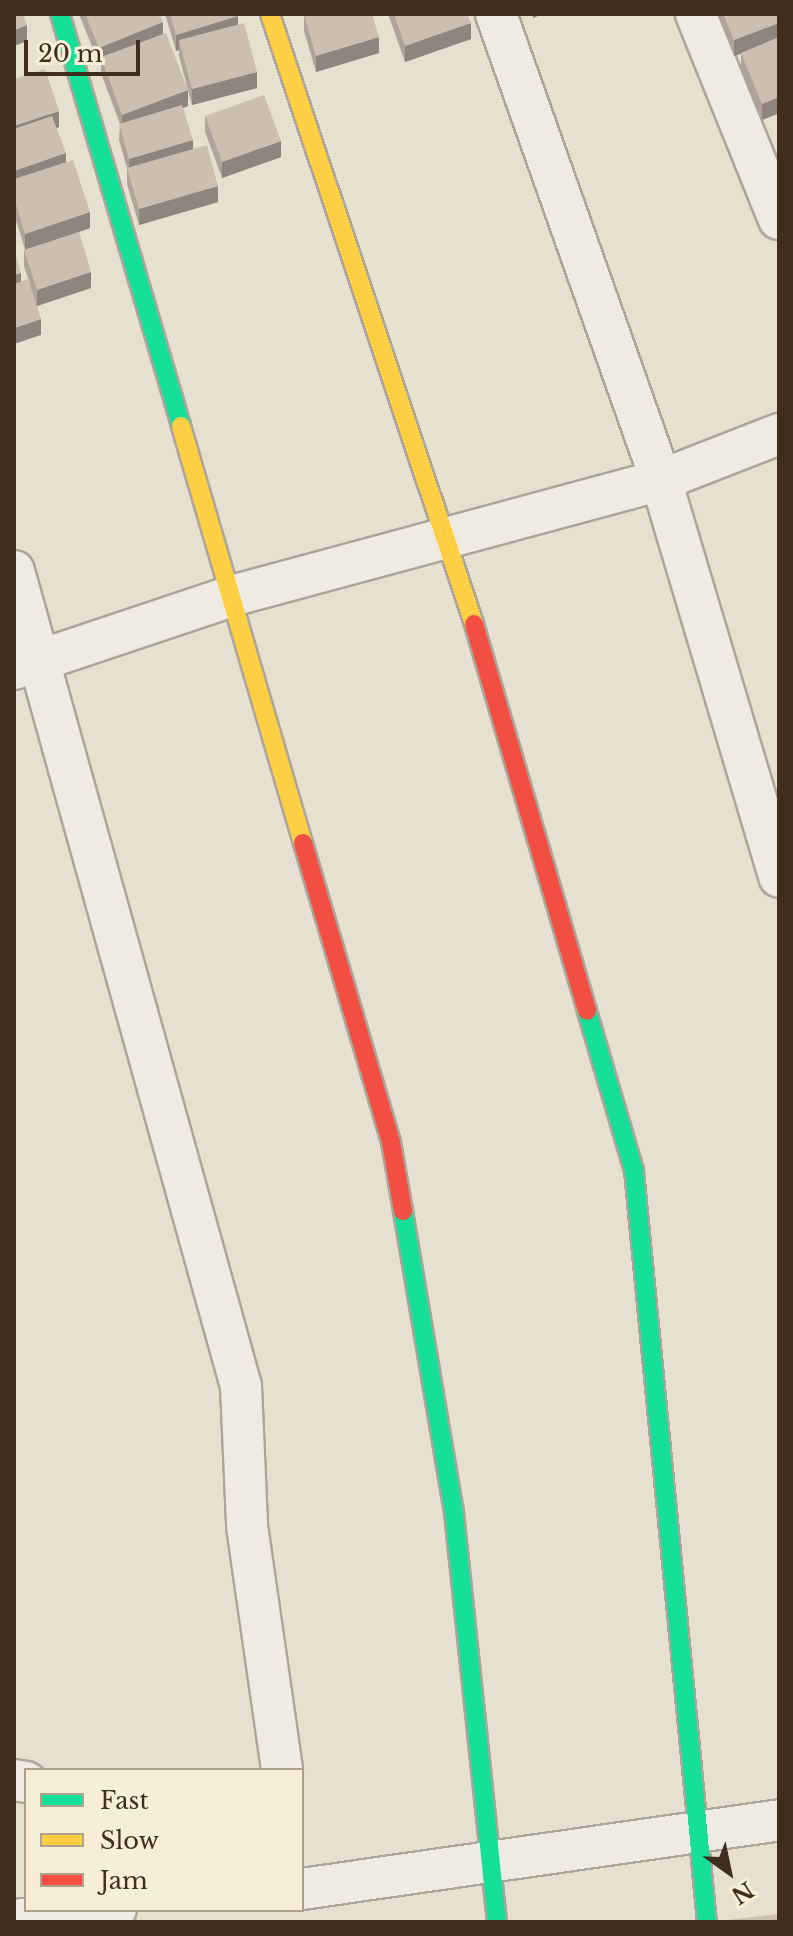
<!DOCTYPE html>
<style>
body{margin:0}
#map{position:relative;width:793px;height:1936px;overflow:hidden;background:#e7e0d1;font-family:"Libre Baskerville",serif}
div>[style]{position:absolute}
.roads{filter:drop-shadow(2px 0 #ada599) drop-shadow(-2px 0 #ada599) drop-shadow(0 2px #ada599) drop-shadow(0 -2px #ada599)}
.street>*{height:40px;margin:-20px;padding:0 20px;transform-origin:20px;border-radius:20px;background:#efebe3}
.fast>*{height:18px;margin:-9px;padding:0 9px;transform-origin:9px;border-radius:9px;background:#16e098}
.slow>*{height:18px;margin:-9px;padding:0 9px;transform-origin:9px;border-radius:9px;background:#ffcf43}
.jam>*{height:18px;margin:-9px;padding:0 9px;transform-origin:9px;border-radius:9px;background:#f24e42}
.wall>*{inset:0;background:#afa499}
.shaded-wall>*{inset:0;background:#8e867d}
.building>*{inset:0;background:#cbbfb2}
span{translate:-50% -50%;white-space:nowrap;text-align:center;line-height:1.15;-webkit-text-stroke:6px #f7eed8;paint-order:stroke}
.frame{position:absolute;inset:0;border:16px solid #3d2e20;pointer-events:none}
.legend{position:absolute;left:24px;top:1768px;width:280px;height:144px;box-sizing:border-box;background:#f7eed8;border:2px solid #ada18e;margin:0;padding:10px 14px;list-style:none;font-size:24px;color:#3d2e20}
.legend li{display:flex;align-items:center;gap:16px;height:40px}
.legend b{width:40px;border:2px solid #ada18e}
.north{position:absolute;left:689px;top:1832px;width:80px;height:80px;-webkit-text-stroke:6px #f7eed8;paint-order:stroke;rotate:147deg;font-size:22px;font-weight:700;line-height:32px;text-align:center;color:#3d2e20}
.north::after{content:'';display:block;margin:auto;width:28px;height:36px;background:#3d2e20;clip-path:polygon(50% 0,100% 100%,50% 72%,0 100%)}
.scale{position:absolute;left:24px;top:40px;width:116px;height:36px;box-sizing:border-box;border:4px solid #3d2e20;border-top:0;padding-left:10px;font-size:24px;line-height:28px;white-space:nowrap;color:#3d2e20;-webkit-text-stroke:6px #f7eed8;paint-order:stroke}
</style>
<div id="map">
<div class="roads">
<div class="street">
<div style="left:496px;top:14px;width:494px;rotate:70.5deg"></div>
<div style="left:661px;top:480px;width:414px;rotate:73.4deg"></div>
<div style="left:696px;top:14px;width:221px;rotate:68deg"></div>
<div style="left:14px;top:571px;width:846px;rotate:74.44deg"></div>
<div style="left:241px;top:1386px;width:140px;rotate:87.5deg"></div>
<div style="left:247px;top:1526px;width:246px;rotate:81.8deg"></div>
<div style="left:14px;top:669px;width:233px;rotate:-18.5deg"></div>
<div style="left:235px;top:595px;width:441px;rotate:-15.1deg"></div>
<div style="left:661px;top:480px;width:127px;rotate:-21.3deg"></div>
<div style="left:14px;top:1780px;width:12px;rotate:9deg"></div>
<div style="left:302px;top:1889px;width:482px;rotate:-8.2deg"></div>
<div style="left:14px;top:1920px;width:102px;rotate:-5.6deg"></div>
</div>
<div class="fast">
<div style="left:60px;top:14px;width:429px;rotate:73.6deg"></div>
<div style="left:587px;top:1011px;width:167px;rotate:73.6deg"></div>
<div style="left:634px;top:1171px;width:755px;rotate:84.45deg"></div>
<div style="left:403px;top:1211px;width:306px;rotate:80.4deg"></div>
<div style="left:454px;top:1513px;width:411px;rotate:84deg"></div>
</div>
<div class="slow">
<div style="left:270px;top:14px;width:643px;rotate:71.51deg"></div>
<div style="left:181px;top:426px;width:434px;rotate:73.7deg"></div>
</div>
<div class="jam">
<div style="left:474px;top:624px;width:403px;rotate:73.7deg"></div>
<div style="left:303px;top:843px;width:312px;rotate:73.6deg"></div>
<div style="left:391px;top:1142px;width:70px;rotate:80.1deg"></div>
</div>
</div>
<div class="wall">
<div style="clip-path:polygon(79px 14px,160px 14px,163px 34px,188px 106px,183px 108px,193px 149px,218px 202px,139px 225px,127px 184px,127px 168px,119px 140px,120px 124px,101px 73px,101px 63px,99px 64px)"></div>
<div style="clip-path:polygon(165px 14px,237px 14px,238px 25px,257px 88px,192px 105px,179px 56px,179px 50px,176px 51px)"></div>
<div style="clip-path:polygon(388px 14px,467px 14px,471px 39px,405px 62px)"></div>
<div style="clip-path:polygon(717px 14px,779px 14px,779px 131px,777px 125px,777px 114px,762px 120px,741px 69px,741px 54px,734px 56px)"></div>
<div style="clip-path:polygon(304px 15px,379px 53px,316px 72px,304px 31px)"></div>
<div style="clip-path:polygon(14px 79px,59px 127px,56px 128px,66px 162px,90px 228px,79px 232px,91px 288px,37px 306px,41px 335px,21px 281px,30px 284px,24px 266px,24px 250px,25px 249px,14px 214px)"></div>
<div style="clip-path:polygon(205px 116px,281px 157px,222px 178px,205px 132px)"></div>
</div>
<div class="shaded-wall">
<div style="clip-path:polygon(533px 14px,543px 14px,533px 18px)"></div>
<div style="clip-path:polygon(238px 16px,238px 32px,179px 40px,179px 50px,176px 51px,176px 35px)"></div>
<div style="clip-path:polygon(163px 22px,163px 38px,101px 57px,101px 63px,99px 64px,99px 48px)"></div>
<div style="clip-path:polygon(471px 23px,471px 39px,405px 62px,405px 46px)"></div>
<div style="clip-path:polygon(779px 23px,779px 39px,734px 56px,734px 40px)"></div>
<div style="clip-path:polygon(27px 25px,27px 41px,14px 46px,14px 30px)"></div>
<div style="clip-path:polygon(379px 37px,379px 53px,316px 72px,316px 56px)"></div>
<div style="clip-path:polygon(257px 72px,257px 88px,192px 105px,192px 89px)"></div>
<div style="clip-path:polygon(188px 90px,188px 106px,122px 131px,122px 115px)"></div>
<div style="clip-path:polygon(779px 97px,779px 113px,777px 109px,777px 114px,762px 120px,762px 104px)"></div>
<div style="clip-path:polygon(59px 111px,59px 127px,14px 142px,14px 126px)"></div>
<div style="clip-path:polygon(193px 140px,193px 156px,129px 175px,129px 159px)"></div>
<div style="clip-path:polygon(281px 141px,281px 157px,222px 178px,222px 162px)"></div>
<div style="clip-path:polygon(66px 153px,66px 169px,14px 187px,14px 171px)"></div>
<div style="clip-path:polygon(218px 186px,218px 202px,139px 225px,139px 209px)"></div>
<div style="clip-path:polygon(90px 212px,90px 228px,25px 250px,25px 234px)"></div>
<div style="clip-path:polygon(91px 272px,91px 288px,37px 306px,37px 290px)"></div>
<div style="clip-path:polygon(21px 273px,21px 289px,14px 291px,14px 275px)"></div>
<div style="clip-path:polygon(41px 319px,41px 335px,14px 344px,14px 328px)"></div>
</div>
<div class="building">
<div style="clip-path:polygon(14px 14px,23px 14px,27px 25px,14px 30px)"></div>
<div style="clip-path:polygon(85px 14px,160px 14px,163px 22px,99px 48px)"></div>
<div style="clip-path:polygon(170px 14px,237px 14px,238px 16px,176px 35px)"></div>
<div style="clip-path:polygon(309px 14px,372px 14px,379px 37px,316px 56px,304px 15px)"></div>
<div style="clip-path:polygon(394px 14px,467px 14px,471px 23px,405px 46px)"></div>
<div style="clip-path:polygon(723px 14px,779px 14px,779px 23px,734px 40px)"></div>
<div style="clip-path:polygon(244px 23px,257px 72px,192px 89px,179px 40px)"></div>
<div style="clip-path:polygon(166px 33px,188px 90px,122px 115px,101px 57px)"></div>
<div style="clip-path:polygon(779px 37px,779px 97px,762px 104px,741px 53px)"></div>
<div style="clip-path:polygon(45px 69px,59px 111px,14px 126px,14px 79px)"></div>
<div style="clip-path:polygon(264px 95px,281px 141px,222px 162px,205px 116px)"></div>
<div style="clip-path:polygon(182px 105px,193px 140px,129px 159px,119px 124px)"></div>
<div style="clip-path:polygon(52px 116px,66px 153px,14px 171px,14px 129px)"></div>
<div style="clip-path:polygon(207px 145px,218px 186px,139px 209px,127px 168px)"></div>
<div style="clip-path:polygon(73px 160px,90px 212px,25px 234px,14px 198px,14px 179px)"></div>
<div style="clip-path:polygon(79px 232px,91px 272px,37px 290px,24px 250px)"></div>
<div style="clip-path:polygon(14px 250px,21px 273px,14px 275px)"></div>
<div style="clip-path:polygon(28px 279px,41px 319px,14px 328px,14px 284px)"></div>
<div style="clip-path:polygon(779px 1914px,779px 1922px,728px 1922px,727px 1920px)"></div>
</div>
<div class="frame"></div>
<ul class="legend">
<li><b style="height:10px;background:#16e098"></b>Fast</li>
<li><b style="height:10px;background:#ffcf43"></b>Slow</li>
<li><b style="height:10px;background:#f24e42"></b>Jam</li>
</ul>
<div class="north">N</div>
<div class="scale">20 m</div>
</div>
